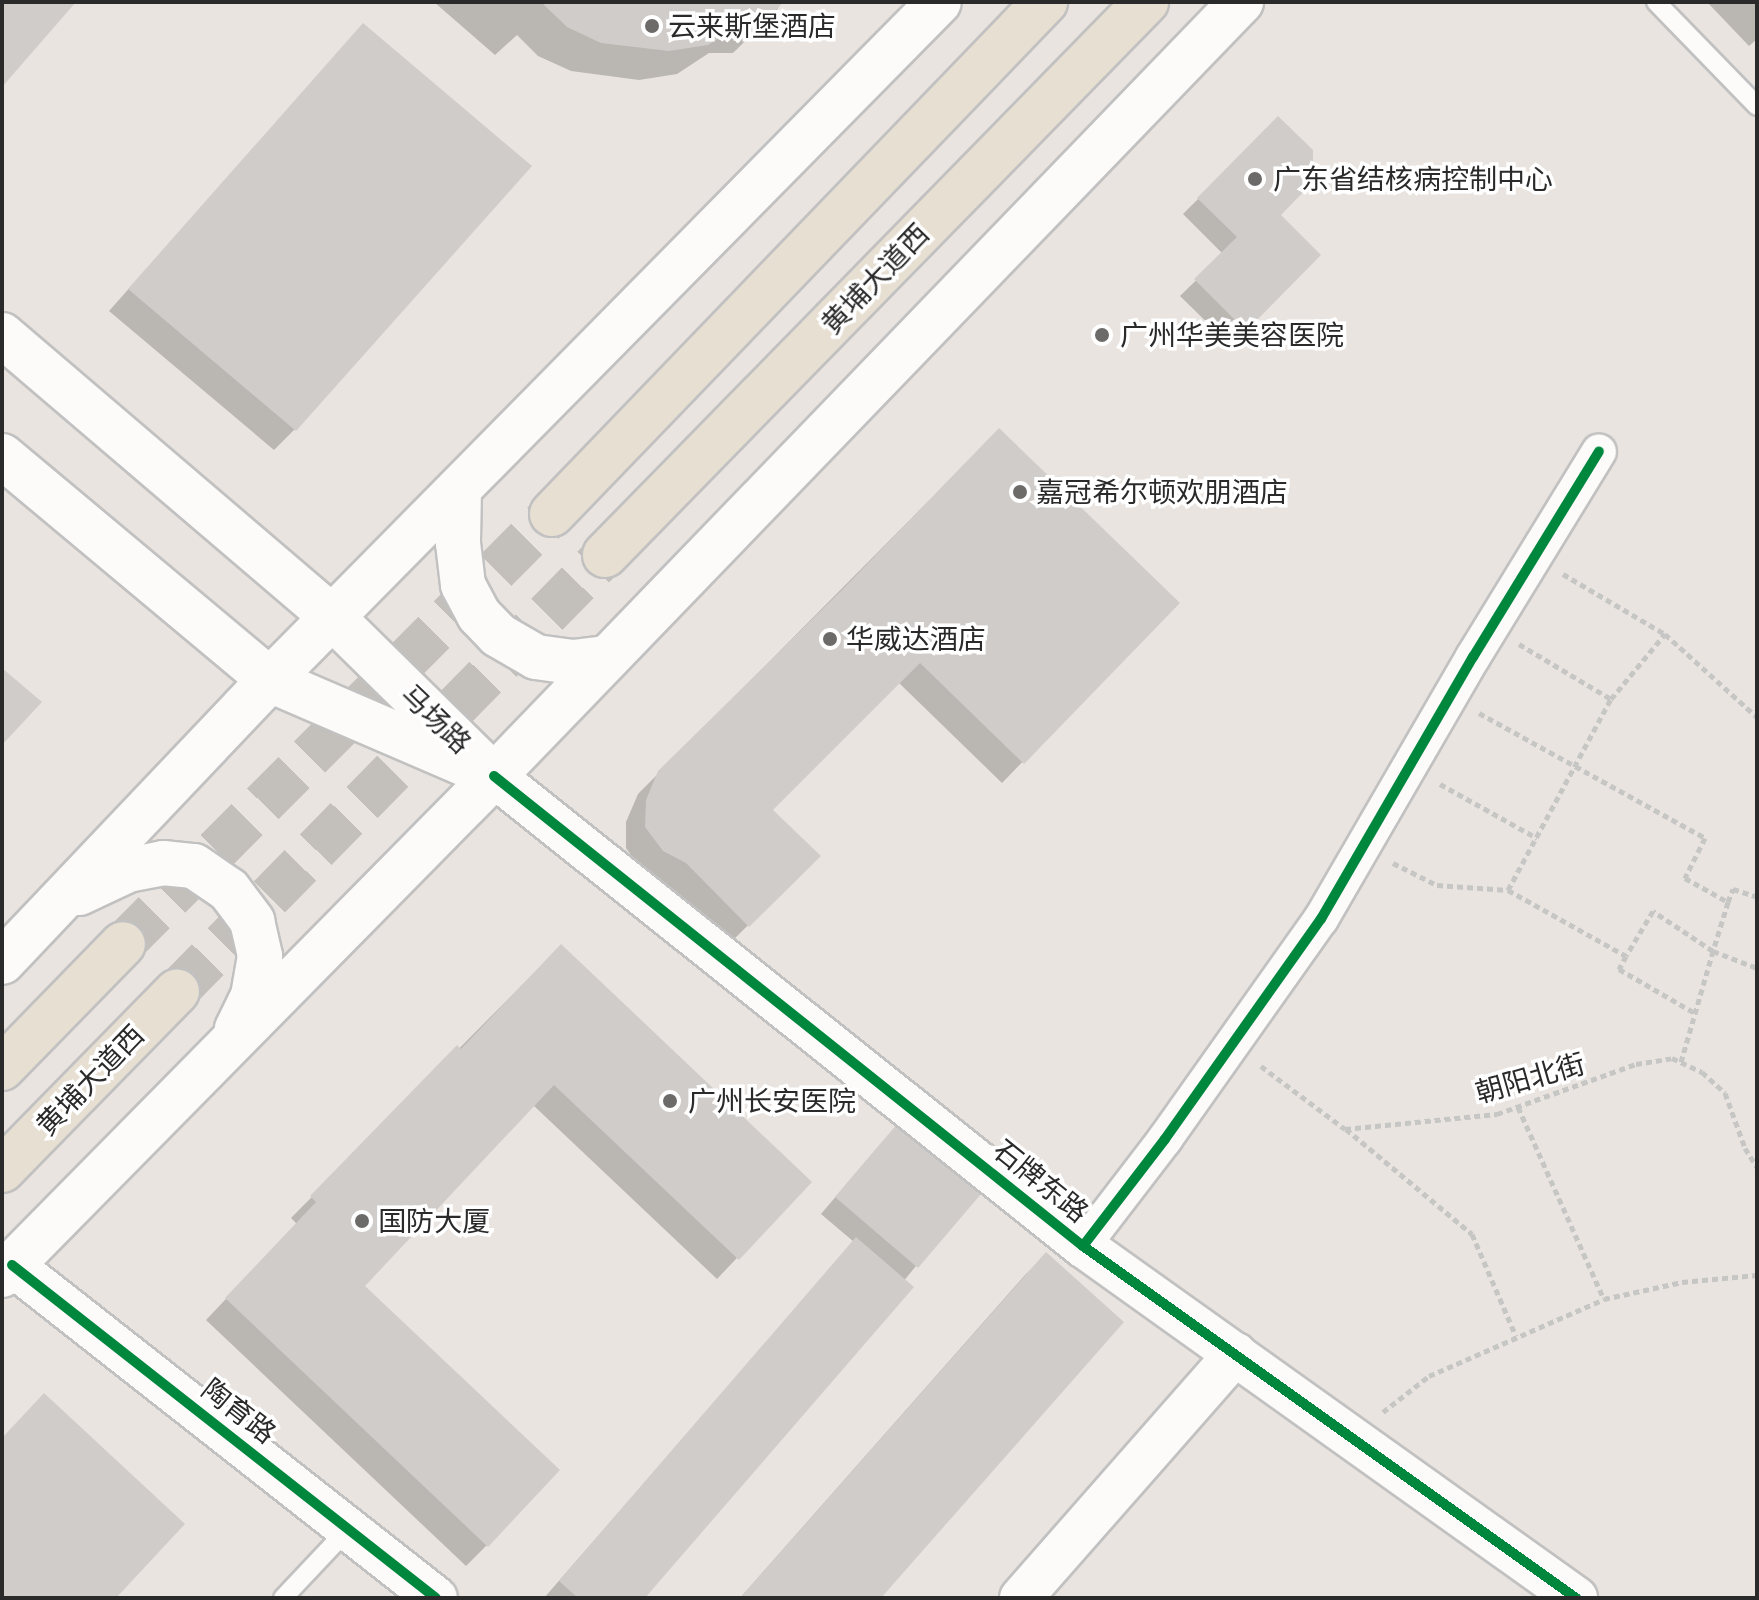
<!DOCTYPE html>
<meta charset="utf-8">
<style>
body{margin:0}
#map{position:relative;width:1759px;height:1600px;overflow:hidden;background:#e9e4df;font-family:Cabin,"Noto Sans SC",sans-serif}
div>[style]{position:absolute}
.shadow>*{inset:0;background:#0003}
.building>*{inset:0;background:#d0ccc9}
.primary-tunnel>*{height:44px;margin-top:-22px;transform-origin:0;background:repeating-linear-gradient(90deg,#c3bfbb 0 44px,transparent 0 66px)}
.path>*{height:5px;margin-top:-2.5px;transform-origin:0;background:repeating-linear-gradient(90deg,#c6c6c5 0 6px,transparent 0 10px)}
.roads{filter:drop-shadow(2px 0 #c2c1c1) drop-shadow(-2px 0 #c2c1c1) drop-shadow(0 2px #c2c1c1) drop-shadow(0 -2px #c2c1c1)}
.service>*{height:18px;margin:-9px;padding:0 9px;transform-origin:9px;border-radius:9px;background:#fcfbfa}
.minor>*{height:34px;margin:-17px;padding:0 17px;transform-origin:17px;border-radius:17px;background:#fcfbfa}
.tertiary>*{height:42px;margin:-21px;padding:0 21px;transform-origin:21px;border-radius:21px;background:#fcfbfa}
.secondary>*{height:44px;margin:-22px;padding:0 22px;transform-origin:22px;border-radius:22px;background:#fcfbfa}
.primary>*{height:44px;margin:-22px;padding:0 22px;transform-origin:22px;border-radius:22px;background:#e7dfd2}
.cycleway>*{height:10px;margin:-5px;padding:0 5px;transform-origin:5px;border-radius:5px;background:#00873e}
.dots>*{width:22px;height:22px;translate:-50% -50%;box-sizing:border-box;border:4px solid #fff;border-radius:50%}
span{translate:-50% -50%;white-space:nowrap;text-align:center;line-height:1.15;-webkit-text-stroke:7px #fff;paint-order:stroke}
.poi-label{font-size:28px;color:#2a2a2a}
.left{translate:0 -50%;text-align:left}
.street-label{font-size:28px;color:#2a2a2a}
.frame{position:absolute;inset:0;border:4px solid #2a2a2a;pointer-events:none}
</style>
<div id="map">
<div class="shadow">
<div style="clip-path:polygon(434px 2px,781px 2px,777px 10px,733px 53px,709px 53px,677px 74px,639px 80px,571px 71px,538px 56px,517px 35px,495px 55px)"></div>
<div style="clip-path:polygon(1707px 2px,1757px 2px,1757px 39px,1749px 46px)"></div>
<div style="clip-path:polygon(363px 25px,295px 429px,274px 450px,109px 311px)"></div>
<div style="clip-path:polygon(1278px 119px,1278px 215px,1318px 255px,1229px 344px,1180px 296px,1223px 254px,1183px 214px)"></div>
<div style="clip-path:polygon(999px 430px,1177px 603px,1002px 783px,898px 682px,770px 810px,818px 856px,727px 946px,665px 883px,642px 871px,626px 848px,626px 822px,638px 794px)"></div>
<div style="clip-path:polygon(540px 967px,809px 1182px,717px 1279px,533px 1105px,362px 1286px,487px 1545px,466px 1566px,206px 1320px,297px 1224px,291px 1218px)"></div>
<div style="clip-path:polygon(883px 1141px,916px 1266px,643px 1598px,544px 1598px,854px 1242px,821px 1214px)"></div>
<div style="clip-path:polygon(1046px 1255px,878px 1598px,740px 1598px,1025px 1275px)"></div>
</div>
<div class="building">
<div style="clip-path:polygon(2px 2px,76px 2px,2px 87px)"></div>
<div style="clip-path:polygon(541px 2px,783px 2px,764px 24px,740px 25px,708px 45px,669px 51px,601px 43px,567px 27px)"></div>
<div style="clip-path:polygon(363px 23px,532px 166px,296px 431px,128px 289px)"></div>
<div style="clip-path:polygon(1278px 116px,1313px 150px,1313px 182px,1281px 215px,1321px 255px,1246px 331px,1194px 279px,1237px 237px,1197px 198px)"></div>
<div style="clip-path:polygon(999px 428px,1180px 603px,1024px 764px,920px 663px,773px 810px,821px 856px,749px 927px,686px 863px,663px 851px,645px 827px,646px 800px,658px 771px,843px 589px)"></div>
<div style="clip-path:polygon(2px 668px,42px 702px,2px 745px)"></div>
<div style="clip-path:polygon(561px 944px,812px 1182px,739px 1260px,554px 1085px,365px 1286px,560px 1470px,488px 1547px,225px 1298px,316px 1202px,310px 1196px,457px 1045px,461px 1049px)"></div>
<div style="clip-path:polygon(898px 1123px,981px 1194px,918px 1268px,835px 1197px)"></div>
<div style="clip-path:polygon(856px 1237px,914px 1287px,645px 1598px,578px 1598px,559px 1581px)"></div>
<div style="clip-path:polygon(1046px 1252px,1124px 1322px,881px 1598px,740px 1598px)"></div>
<div style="clip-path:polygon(44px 1393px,185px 1524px,116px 1598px,2px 1598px,2px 1438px)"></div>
</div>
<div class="primary-tunnel">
<div style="left:123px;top:944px;width:607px;rotate:-45.07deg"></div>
<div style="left:177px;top:991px;width:611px;rotate:-45.53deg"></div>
</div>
<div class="path">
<div style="left:1563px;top:574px;width:118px;rotate:30.5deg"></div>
<div style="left:1665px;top:634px;width:124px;rotate:42.1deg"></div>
<div style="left:1519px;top:644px;width:107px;rotate:30.9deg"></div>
<div style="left:1479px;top:713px;width:258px;rotate:28.9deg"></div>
<div style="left:1705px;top:838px;width:45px;rotate:116.6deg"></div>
<div style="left:1685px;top:878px;width:49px;rotate:29.2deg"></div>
<div style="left:1728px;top:902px;width:51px;rotate:107deg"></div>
<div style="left:1713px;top:951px;width:72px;rotate:-146.3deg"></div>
<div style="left:1653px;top:911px;width:52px;rotate:121deg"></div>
<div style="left:1440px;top:784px;width:111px;rotate:29.1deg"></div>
<div style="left:1393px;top:863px;width:49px;rotate:26.6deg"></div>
<div style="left:1437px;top:885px;width:71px;rotate:4deg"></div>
<div style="left:1508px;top:890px;width:217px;rotate:-61.7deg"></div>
<div style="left:1611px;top:699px;width:85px;rotate:-50.3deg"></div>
<div style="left:1508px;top:890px;width:135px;rotate:29.2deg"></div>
<div style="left:1626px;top:956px;width:15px;rotate:118deg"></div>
<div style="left:1619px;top:969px;width:88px;rotate:30.1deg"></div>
<div style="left:1728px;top:902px;width:14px;rotate:-69deg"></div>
<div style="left:1733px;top:889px;width:25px;rotate:18deg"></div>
<div style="left:1681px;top:1062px;width:116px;rotate:-73.9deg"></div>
<div style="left:1713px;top:951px;width:47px;rotate:21.1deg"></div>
<div style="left:1261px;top:1066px;width:105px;rotate:36.9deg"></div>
<div style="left:1345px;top:1129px;width:153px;rotate:-5.6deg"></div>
<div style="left:1497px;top:1114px;width:148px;rotate:-19.8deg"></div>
<div style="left:1636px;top:1064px;width:36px;rotate:-9deg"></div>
<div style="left:1672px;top:1058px;width:33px;rotate:25deg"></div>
<div style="left:1702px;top:1072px;width:31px;rotate:42deg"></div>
<div style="left:1725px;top:1093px;width:59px;rotate:70deg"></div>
<div style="left:1745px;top:1148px;width:22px;rotate:58deg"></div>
<div style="left:1518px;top:1107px;width:210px;rotate:65.9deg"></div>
<div style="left:1346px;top:1129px;width:164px;rotate:39.8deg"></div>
<div style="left:1472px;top:1234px;width:111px;rotate:66.7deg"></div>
<div style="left:1383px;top:1412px;width:58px;rotate:-38deg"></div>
<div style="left:1429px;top:1376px;width:191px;rotate:-23.7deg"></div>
<div style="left:1604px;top:1299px;width:80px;rotate:-12.3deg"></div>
<div style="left:1682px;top:1282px;width:75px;rotate:-5.3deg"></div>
</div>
<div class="roads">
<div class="service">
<div style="left:1656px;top:2px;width:145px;rotate:45.8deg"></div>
<div style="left:283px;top:1598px;width:96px;rotate:-46.7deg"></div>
</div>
<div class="minor">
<div style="left:1083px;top:1246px;width:135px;rotate:-52.5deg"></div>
<div style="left:1165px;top:1139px;width:270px;rotate:-54.7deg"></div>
<div style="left:1321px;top:919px;width:303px;rotate:-59.9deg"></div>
<div style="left:1473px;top:657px;width:241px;rotate:-58.5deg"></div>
</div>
<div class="tertiary">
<div style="left:494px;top:776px;width:754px;rotate:38.59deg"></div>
<div style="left:1083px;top:1246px;width:606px;rotate:35.53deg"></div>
<div style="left:12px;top:1265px;width:539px;rotate:38.15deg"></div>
<div style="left:1021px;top:1598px;width:325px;rotate:-48.7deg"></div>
</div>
<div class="secondary">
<div style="left:2px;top:335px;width:434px;rotate:40.5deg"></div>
<div style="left:332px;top:617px;width:227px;rotate:44.5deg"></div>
<div style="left:2px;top:456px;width:349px;rotate:39.9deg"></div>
<div style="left:270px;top:680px;width:218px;rotate:23.3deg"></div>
<div style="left:459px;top:489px;width:54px;rotate:91.1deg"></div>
<div style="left:458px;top:543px;width:42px;rotate:83.2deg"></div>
<div style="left:463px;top:585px;width:34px;rotate:62deg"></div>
<div style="left:479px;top:615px;width:28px;rotate:46deg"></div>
<div style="left:498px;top:635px;width:44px;rotate:30.1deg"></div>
<div style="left:536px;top:657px;width:37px;rotate:8deg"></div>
<div style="left:573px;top:662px;width:35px;rotate:-7deg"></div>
<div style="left:79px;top:893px;width:54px;rotate:-25.1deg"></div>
<div style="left:128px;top:870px;width:36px;rotate:-11deg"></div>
<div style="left:163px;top:863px;width:31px;rotate:6deg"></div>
<div style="left:194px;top:866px;width:42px;rotate:34.4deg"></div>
<div style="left:229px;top:890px;width:39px;rotate:53deg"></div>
<div style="left:252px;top:921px;width:36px;rotate:77deg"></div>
<div style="left:260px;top:956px;width:41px;rotate:99.9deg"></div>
<div style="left:253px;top:996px;width:37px;rotate:116deg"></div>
<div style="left:2px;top:962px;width:389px;rotate:-46.5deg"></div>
<div style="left:270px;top:680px;width:952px;rotate:-45.38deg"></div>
<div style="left:2px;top:1275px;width:701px;rotate:-45.4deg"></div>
<div style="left:494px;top:776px;width:1076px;rotate:-46.02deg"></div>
</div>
<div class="primary">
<div style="left:552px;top:514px;width:711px;rotate:-46.08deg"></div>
<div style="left:605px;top:555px;width:774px;rotate:-45.63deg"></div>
<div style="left:2px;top:1068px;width:173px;rotate:-45.7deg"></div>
<div style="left:2px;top:1170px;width:250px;rotate:-45.6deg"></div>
</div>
</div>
<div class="cycleway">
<div style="left:494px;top:776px;width:754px;rotate:38.59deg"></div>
<div style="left:1083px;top:1246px;width:606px;rotate:35.53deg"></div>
<div style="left:1083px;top:1246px;width:135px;rotate:-52.5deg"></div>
<div style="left:1165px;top:1139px;width:270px;rotate:-54.7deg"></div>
<div style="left:1321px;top:919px;width:303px;rotate:-59.9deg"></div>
<div style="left:1473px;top:657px;width:241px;rotate:-58.5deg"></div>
<div style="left:12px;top:1265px;width:539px;rotate:38.15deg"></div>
</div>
<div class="dots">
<div style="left:652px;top:26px;background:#6d6b69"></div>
<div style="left:1255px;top:179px;background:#6d6b69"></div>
<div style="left:1102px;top:335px;background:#6d6b69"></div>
<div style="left:1020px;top:492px;background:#6d6b69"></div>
<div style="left:830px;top:639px;background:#6d6b69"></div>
<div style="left:670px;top:1101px;background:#6d6b69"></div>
<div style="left:362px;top:1221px;background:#6d6b69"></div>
</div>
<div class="poi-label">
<span class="left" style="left:668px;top:26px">云来斯堡酒店</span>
<span class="left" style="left:1273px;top:179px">广东省结核病控制中心</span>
<span class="left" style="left:1120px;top:335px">广州华美美容医院</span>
<span class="left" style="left:1036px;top:492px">嘉冠希尔顿欢朋酒店</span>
<span class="left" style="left:846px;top:639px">华威达酒店</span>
<span class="left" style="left:688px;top:1101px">广州长安医院</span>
<span class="left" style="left:378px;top:1221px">国防大厦</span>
</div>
<div class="street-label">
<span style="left:875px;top:279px;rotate:-46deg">黄埔大道西</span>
<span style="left:436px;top:719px;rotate:44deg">马场路</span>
<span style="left:1530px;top:1078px;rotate:-16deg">朝阳北街</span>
<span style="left:90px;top:1080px;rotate:-46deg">黄埔大道西</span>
<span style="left:1041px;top:1181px;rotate:39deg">石牌东路</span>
<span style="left:239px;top:1411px;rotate:38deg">陶育路</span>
</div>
<div class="frame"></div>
</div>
